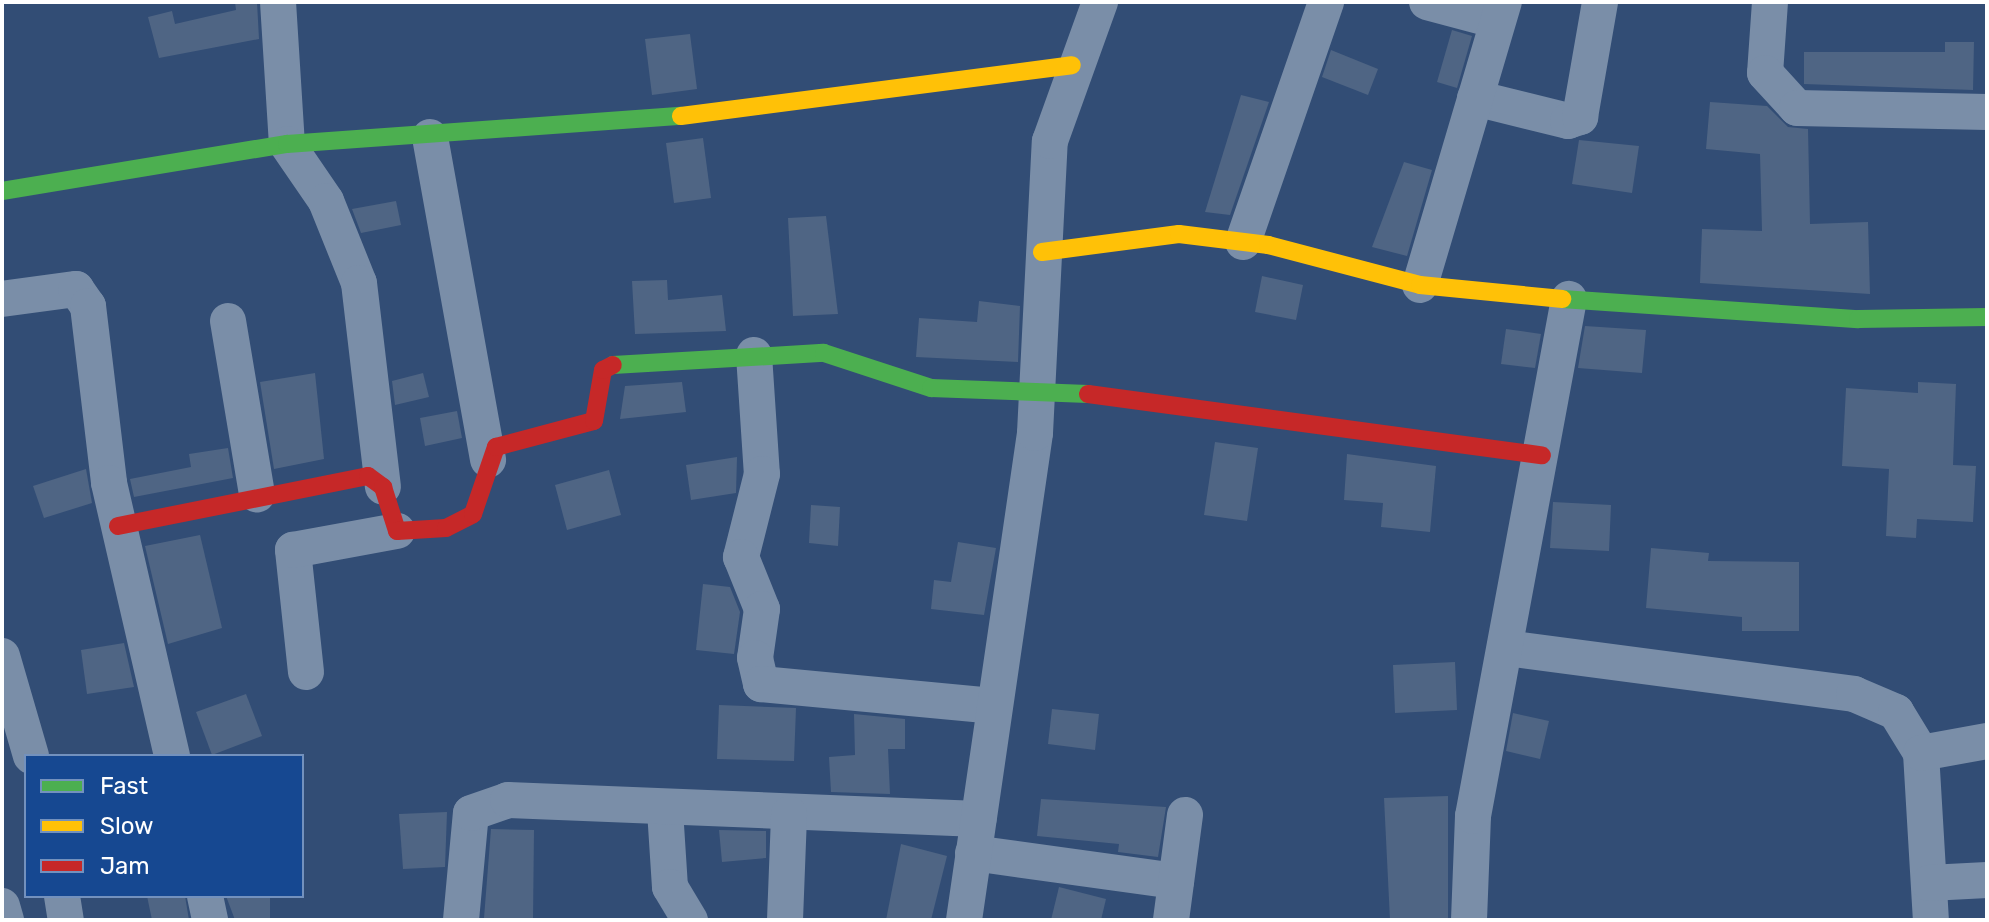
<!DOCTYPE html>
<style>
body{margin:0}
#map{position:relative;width:1989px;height:922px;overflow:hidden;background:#324d75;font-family:Rubik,sans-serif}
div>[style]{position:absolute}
.building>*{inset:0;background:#4f6584}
.street>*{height:36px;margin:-18px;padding:0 18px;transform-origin:18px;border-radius:18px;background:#7a8ea8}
.fast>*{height:18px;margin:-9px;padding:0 9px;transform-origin:9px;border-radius:9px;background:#4caf50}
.slow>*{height:18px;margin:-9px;padding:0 9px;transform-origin:9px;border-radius:9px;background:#ffc107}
.jam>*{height:18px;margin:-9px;padding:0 9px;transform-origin:9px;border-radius:9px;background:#c62828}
span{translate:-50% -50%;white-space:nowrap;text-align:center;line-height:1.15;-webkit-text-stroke:6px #164891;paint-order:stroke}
.frame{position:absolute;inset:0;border:4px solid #fff;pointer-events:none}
.legend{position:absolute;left:24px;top:754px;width:280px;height:144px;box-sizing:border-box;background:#164891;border:2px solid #7391bd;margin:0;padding:10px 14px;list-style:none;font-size:24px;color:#fff}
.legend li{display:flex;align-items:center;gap:16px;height:40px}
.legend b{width:40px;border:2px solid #7391bd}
</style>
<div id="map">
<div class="building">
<div style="clip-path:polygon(235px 2px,257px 2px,259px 39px,159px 58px,148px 17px,172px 11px,175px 24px,236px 10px)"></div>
<div style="clip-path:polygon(1452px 30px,1472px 36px,1457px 88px,1437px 82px)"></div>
<div style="clip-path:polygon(690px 34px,697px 89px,652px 95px,645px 39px)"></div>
<div style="clip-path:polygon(1945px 42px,1974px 42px,1973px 90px,1804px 84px,1804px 52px,1945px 52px)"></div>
<div style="clip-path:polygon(1331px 50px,1378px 69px,1368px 95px,1322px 77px)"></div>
<div style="clip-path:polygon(1241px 95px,1269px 102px,1230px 215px,1205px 212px)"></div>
<div style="clip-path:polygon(1710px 102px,1767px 106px,1788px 127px,1808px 129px,1810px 224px,1868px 222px,1870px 294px,1700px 283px,1702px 229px,1762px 231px,1760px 154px,1706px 149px)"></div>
<div style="clip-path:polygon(703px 138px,711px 198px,674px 203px,666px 143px)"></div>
<div style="clip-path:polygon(1579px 140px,1639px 146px,1632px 193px,1572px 184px)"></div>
<div style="clip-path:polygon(1404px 162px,1432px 170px,1407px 256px,1372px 247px)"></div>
<div style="clip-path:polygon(396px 201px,401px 225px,361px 233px,352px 209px)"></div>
<div style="clip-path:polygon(826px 216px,838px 314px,793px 316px,788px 218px)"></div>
<div style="clip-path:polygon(1262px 276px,1303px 285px,1296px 320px,1255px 312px)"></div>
<div style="clip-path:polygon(667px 280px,668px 300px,722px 295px,726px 331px,635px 334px,632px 281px)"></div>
<div style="clip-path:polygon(979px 301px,1020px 306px,1018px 362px,916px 357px,919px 318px,977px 322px)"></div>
<div style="clip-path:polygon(1585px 326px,1646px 330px,1642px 373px,1578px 368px)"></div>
<div style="clip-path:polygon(1506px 329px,1541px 334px,1535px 368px,1501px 364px)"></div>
<div style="clip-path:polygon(315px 373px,324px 459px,274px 469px,260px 382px)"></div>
<div style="clip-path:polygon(423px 373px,429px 397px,395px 405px,392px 381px)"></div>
<div style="clip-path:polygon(682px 382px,686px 412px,620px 419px,625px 386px)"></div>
<div style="clip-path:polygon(1918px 382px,1956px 384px,1953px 465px,1976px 466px,1973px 522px,1917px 519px,1916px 538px,1886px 536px,1889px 469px,1842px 466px,1846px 388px,1918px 393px)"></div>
<div style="clip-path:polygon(457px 411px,462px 438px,425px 446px,420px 418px)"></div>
<div style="clip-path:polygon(1215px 442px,1258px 448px,1247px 521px,1204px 515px)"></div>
<div style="clip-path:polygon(228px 448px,233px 478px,134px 497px,130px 479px,191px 467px,189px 454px)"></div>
<div style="clip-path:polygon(1347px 454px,1436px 466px,1430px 532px,1381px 527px,1383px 503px,1344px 500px)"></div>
<div style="clip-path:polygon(737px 457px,736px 493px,691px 500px,686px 465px)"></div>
<div style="clip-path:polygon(86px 469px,92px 503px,44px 518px,33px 486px)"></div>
<div style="clip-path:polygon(609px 470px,621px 515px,567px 530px,555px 485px)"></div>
<div style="clip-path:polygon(1553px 502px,1611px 505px,1609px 551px,1550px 548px)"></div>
<div style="clip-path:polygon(811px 505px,840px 507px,838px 546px,809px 543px)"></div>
<div style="clip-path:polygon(200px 535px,222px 628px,168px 644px,145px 546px)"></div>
<div style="clip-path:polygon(958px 542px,996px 548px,984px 615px,931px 609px,934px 580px,951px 582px)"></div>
<div style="clip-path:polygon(1651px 548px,1709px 553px,1708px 561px,1799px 562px,1799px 631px,1742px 631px,1742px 617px,1646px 608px)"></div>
<div style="clip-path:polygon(703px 584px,730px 587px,740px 612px,734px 654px,696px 650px)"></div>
<div style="clip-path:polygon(124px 643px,134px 687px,87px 694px,81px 650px)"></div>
<div style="clip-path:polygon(1455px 662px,1457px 710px,1395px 713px,1393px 665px)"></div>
<div style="clip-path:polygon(246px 694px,262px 736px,212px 755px,196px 712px)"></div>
<div style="clip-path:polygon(719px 705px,796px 708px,794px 761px,717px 759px)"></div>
<div style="clip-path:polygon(1052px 709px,1099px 714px,1095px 750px,1048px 744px)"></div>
<div style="clip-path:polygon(1513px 713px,1549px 721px,1540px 759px,1506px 751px)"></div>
<div style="clip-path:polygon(854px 714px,905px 719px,905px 749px,888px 749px,890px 794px,831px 792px,829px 757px,855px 755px)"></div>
<div style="clip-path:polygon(1448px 796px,1448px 920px,1390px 920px,1384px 798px)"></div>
<div style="clip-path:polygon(1041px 799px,1166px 807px,1158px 857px,1118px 852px,1119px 844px,1037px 836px)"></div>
<div style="clip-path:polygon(447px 812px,445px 867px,403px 869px,399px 814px)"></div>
<div style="clip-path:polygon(491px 829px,534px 830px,533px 919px,484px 918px)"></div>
<div style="clip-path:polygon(719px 830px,766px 831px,766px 858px,722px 862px)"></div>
<div style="clip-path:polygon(901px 844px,947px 856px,931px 920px,886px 920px)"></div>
<div style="clip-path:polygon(1059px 887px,1106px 899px,1101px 920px,1051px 920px)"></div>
<div style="clip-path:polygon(147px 896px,185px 896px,189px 920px,152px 920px)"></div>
<div style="clip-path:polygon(226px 896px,270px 896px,270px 920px,235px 920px)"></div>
</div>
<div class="street">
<div style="left:278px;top:2px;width:142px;rotate:86.4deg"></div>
<div style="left:287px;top:144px;width:69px;rotate:55.6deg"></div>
<div style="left:326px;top:201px;width:88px;rotate:68.1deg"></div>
<div style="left:359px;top:283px;width:205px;rotate:83.3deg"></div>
<div style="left:1427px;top:2px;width:73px;rotate:15deg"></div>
<div style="left:1770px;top:2px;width:71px;rotate:94deg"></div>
<div style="left:1765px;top:73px;width:47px;rotate:47.6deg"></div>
<div style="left:1797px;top:108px;width:190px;rotate:1.2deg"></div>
<div style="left:1475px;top:98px;width:96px;rotate:13.9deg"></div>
<div style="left:1568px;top:121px;width:13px;rotate:-18deg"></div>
<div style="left:1580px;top:117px;width:117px;rotate:-80.1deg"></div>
<div style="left:430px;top:137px;width:328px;rotate:79.8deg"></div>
<div style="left:1243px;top:242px;width:254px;rotate:-70.9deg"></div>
<div style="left:1420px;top:285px;width:295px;rotate:-73.5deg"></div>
<div style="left:2px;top:299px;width:75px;rotate:-7.7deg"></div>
<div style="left:76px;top:289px;width:21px;rotate:55deg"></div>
<div style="left:88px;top:306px;width:178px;rotate:83.2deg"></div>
<div style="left:109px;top:483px;width:280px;rotate:77deg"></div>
<div style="left:228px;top:321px;width:176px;rotate:80.5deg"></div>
<div style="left:754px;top:355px;width:119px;rotate:86.2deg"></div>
<div style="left:762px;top:474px;width:86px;rotate:104.2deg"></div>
<div style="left:741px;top:557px;width:56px;rotate:68deg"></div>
<div style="left:762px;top:609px;width:49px;rotate:98.1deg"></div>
<div style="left:755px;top:658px;width:27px;rotate:77deg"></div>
<div style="left:761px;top:684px;width:233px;rotate:5.4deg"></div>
<div style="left:1506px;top:648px;width:351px;rotate:7.5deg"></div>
<div style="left:1854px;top:694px;width:46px;rotate:23.2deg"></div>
<div style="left:1896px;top:712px;width:48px;rotate:58.6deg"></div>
<div style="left:1921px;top:753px;width:167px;rotate:86.6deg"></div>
<div style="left:2px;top:656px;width:104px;rotate:73.8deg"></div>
<div style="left:306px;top:672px;width:123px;rotate:-96.1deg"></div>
<div style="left:293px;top:550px;width:106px;rotate:-10.4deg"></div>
<div style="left:1921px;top:753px;width:67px;rotate:-10.3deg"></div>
<div style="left:665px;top:810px;width:77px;rotate:86.3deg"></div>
<div style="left:670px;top:887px;width:39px;rotate:59deg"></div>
<div style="left:973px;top:853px;width:205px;rotate:7.9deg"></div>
<div style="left:1929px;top:883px;width:58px;rotate:-3deg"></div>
<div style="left:62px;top:896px;width:24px;rotate:81deg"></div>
<div style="left:205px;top:896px;width:25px;rotate:78deg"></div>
<div style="left:2px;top:906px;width:15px;rotate:74deg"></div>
<div style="left:461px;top:920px;width:107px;rotate:-84.7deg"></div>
<div style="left:471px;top:813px;width:39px;rotate:-19deg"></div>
<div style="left:508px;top:800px;width:471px;rotate:2.3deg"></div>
<div style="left:785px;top:920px;width:106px;rotate:-87.8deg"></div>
<div style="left:964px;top:920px;width:492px;rotate:-81.7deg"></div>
<div style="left:1035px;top:433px;width:292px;rotate:-87.1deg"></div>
<div style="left:1050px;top:141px;width:148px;rotate:-70.2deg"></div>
<div style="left:1171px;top:920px;width:106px;rotate:-82.4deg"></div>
<div style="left:1469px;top:920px;width:104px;rotate:-87.8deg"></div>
<div style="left:1473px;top:816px;width:526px;rotate:-79.48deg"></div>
</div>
<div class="fast">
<div style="left:2px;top:191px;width:289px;rotate:-9.4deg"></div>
<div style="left:287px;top:144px;width:395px;rotate:-4.1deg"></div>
<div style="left:1562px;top:299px;width:297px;rotate:3.9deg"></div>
<div style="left:1858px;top:319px;width:129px;rotate:-0.9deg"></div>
<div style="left:613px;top:365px;width:211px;rotate:-3.3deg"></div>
<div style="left:824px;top:353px;width:113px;rotate:18.1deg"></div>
<div style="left:931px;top:388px;width:157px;rotate:2.2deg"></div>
</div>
<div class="slow">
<div style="left:681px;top:116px;width:394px;rotate:-7.4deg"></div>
<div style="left:1042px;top:252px;width:138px;rotate:-7.5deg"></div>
<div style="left:1179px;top:234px;width:90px;rotate:7deg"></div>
<div style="left:1268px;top:245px;width:157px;rotate:14.7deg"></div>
<div style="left:1420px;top:285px;width:143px;rotate:5.6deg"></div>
</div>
<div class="jam">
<div style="left:1088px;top:394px;width:458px;rotate:7.7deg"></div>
<div style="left:118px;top:526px;width:255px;rotate:-11.3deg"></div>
<div style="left:368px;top:476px;width:19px;rotate:36deg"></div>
<div style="left:383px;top:487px;width:46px;rotate:72.3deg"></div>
<div style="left:397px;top:531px;width:49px;rotate:-3.5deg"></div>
<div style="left:446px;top:528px;width:30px;rotate:-27deg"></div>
<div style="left:473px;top:514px;width:71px;rotate:-71.1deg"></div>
<div style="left:496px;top:447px;width:101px;rotate:-14.9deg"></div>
<div style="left:594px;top:421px;width:52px;rotate:-80deg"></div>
<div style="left:603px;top:370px;width:11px;rotate:-27deg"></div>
</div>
<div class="frame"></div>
<ul class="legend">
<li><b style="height:10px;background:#4caf50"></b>Fast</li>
<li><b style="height:10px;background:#ffc107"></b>Slow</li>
<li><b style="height:10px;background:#c62828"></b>Jam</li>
</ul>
</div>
